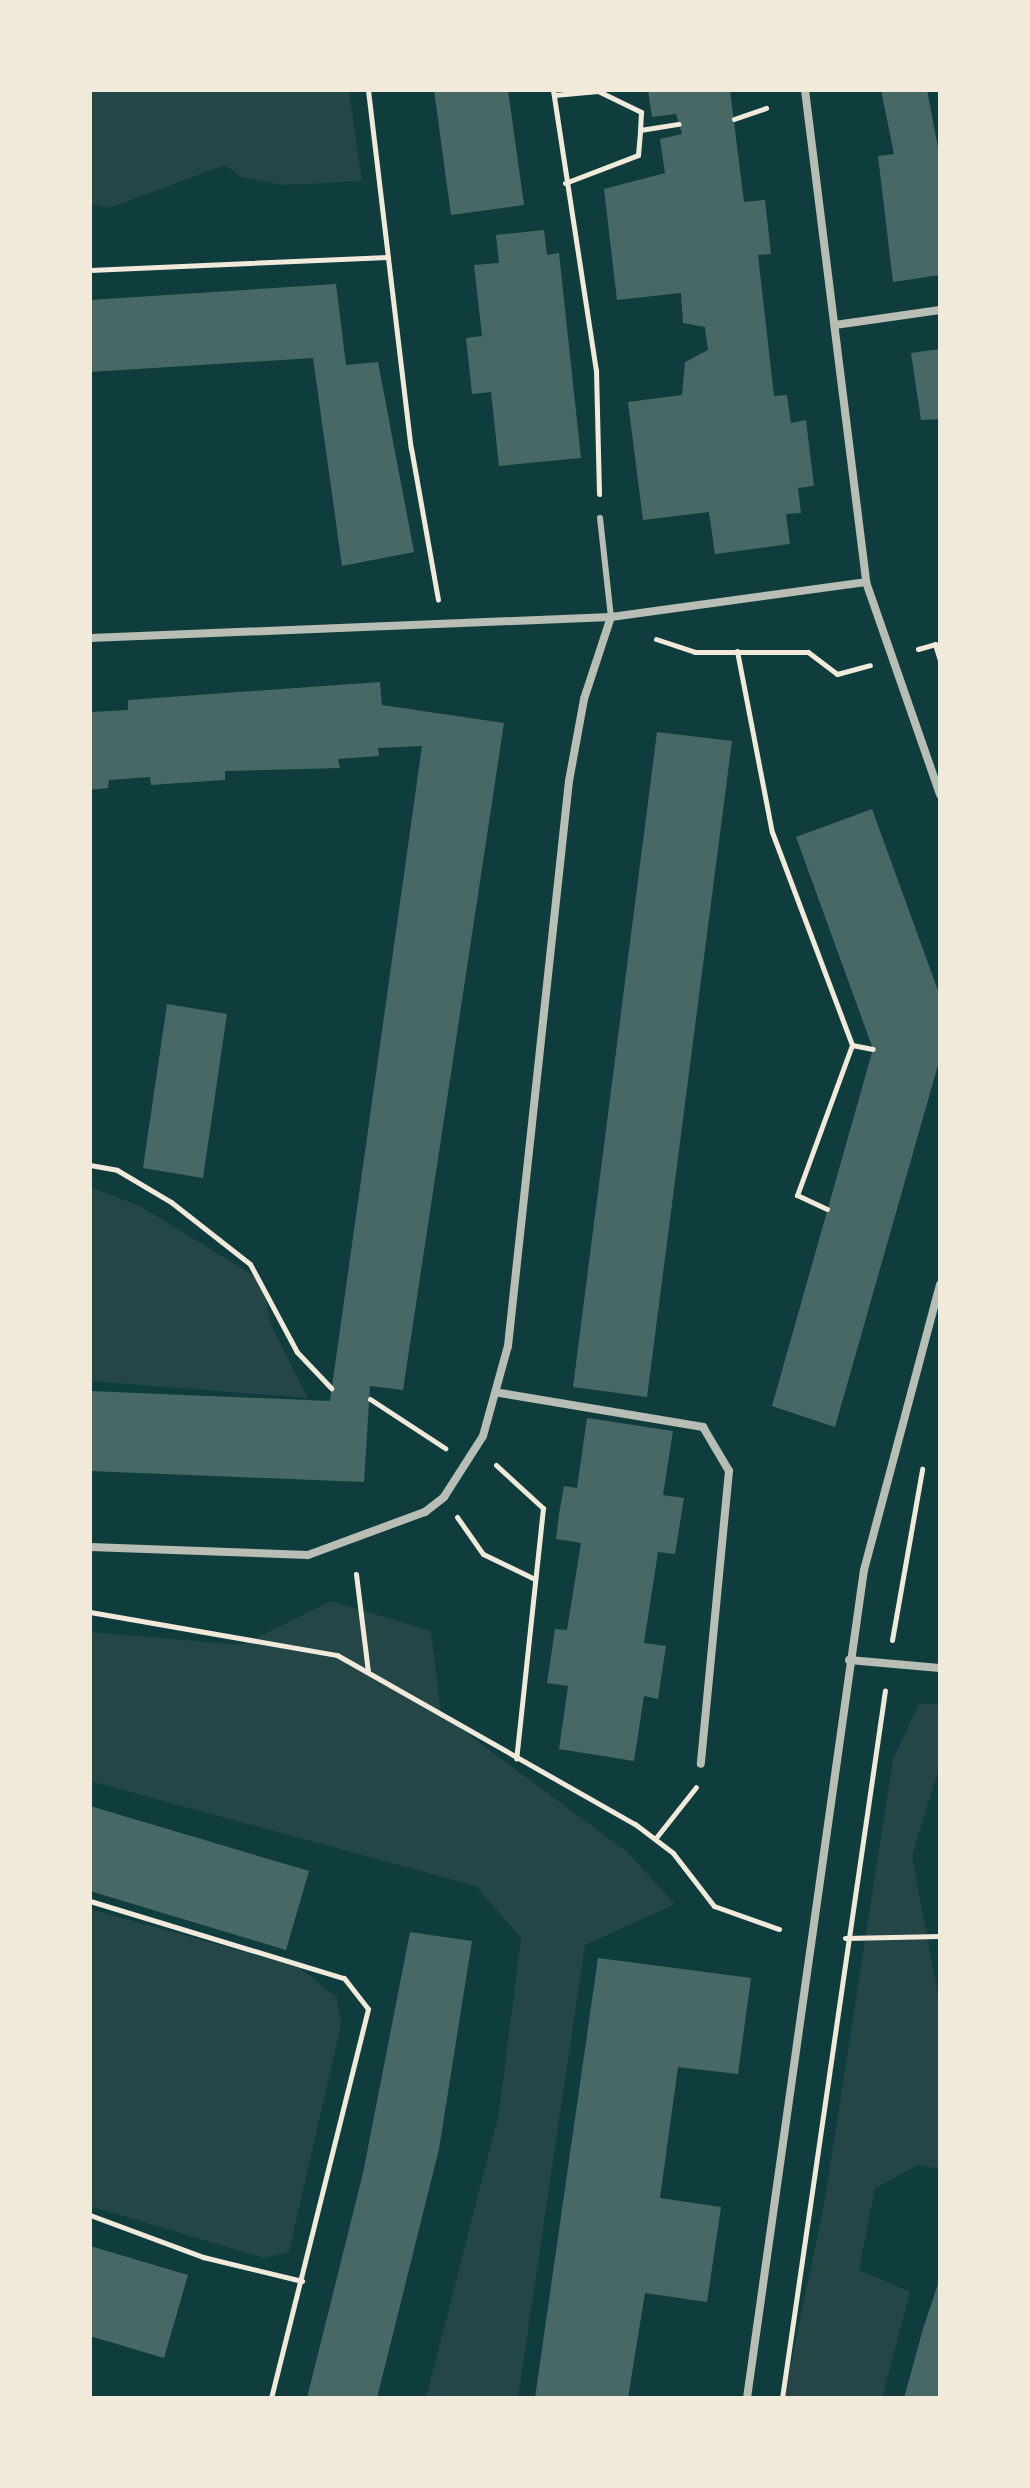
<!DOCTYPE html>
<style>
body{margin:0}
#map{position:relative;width:1030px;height:2488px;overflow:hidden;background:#0f3d3e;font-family:"Playfair Display",serif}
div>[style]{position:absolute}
.green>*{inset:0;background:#244646}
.building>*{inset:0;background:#486865}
.path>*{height:5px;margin:-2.5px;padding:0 2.5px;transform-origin:2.5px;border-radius:2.5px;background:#f1e9da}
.service>*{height:6px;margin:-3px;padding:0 3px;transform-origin:3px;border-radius:3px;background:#b8beb3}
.minor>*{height:8px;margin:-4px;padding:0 4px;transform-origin:4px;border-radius:4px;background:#b8beb3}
span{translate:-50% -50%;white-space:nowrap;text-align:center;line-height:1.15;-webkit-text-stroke:6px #f1e9da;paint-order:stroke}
.frame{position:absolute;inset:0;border:92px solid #f1e9da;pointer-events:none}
</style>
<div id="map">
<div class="green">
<div style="clip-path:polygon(90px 90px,349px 90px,362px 181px,283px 185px,241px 177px,225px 165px,109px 208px,90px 204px)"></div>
<div style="clip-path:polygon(90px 1187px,140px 1206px,262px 1281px,271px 1325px,308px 1398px,90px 1381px)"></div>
<div style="clip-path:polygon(331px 1601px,431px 1631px,441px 1714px,627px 1852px,675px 1904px,585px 1945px,518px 2398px,426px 2398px,499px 2113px,521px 1938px,476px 1886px,90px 1781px,90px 1632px,242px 1645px)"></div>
<div style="clip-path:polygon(919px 1703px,940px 1705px,940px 1764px,912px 1856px,940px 2006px,940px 2169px,918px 2165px,875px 2188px,859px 2270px,910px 2292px,882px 2398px,784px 2398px,825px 2199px,893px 1760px)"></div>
<div style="clip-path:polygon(90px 1909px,298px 1967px,337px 1997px,341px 2025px,289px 2252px,264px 2258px,90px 2206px)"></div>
</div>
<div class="building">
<div style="clip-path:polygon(434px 90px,508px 90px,524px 205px,451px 215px)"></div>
<div style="clip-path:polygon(648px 90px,730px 90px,744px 202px,765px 200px,771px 254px,758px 255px,774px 396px,787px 395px,791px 423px,806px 420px,814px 486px,798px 488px,801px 513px,786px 514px,790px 544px,715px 554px,709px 512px,643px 520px,628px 402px,682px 395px,685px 362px,708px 350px,705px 327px,683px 323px,681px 293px,617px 300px,604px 189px,665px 173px,660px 139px,682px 134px,676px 114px,652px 117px)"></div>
<div style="clip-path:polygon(881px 90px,927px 90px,940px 158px,940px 275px,893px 282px,878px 156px,894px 154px)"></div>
<div style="clip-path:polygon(544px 230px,547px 255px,559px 253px,581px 458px,499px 466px,491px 392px,472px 394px,466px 338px,482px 336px,474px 265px,499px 263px,496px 235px)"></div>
<div style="clip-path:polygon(336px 284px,346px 365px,378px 362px,414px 552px,342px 566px,313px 358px,90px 372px,90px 300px)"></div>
<div style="clip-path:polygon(940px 349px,940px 419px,921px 420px,911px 353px)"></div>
<div style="clip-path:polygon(380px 682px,382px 705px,504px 723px,403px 1390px,370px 1386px,364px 1482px,90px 1471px,90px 1391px,330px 1401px,422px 746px,378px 748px,379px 756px,338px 759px,340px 768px,225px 771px,225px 780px,151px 785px,150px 777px,109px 780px,108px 788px,90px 790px,90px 712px,128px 710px,128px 700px)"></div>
<div style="clip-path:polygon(657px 732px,732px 741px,647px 1397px,573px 1387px)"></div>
<div style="clip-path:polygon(872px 809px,940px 996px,940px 1058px,835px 1427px,772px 1406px,873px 1049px,796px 837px)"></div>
<div style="clip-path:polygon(167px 1004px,227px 1014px,203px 1178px,143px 1168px)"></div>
<div style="clip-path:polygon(587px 1418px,673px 1431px,663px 1495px,684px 1498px,675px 1554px,658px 1552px,644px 1643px,666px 1646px,658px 1699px,644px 1696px,634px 1761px,559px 1749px,568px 1686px,547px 1683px,555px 1629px,567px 1630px,581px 1543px,556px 1539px,559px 1514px,564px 1486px,577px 1488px)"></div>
<div style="clip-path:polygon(90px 1806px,309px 1871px,286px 1950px,90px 1891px)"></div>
<div style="clip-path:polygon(410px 1932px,472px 1941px,439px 2149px,377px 2398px,307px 2398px,363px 2173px)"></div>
<div style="clip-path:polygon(598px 1958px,751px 1978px,738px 2074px,678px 2067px,660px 2198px,721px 2207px,707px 2302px,645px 2293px,628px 2398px,535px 2398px)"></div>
<div style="clip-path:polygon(90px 2246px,188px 2275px,164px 2358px,90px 2336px)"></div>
<div style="clip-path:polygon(940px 2278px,940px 2398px,904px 2398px,923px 2329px)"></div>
</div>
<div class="path">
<div style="left:368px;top:90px;width:361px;rotate:83.2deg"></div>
<div style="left:411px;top:448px;width:154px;rotate:79.9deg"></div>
<div style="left:553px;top:90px;width:283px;rotate:81.3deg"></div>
<div style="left:596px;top:370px;width:124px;rotate:88.6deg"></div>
<div style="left:554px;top:95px;width:44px;rotate:-5.2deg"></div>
<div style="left:598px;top:91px;width:48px;rotate:26deg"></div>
<div style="left:641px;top:112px;width:18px;rotate:93deg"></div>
<div style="left:640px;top:130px;width:39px;rotate:-9deg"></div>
<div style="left:734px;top:119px;width:34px;rotate:-19deg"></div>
<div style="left:565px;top:183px;width:78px;rotate:-21deg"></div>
<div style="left:638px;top:155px;width:25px;rotate:-85deg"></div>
<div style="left:90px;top:270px;width:298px;rotate:-2.5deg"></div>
<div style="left:656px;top:639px;width:41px;rotate:18.4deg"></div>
<div style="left:695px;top:652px;width:113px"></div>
<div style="left:808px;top:652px;width:36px;rotate:37deg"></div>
<div style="left:837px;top:674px;width:34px;rotate:-15deg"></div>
<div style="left:918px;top:649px;width:18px;rotate:-16deg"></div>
<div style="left:935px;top:644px;width:17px;rotate:73deg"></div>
<div style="left:737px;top:651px;width:184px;rotate:79.1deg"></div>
<div style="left:772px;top:832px;width:228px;rotate:69.4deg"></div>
<div style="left:852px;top:1045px;width:160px;rotate:110.1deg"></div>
<div style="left:797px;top:1195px;width:33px;rotate:25deg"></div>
<div style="left:852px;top:1045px;width:21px;rotate:11deg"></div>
<div style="left:90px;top:1165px;width:27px;rotate:10deg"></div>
<div style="left:117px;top:1170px;width:63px;rotate:30.7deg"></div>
<div style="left:171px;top:1202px;width:100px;rotate:38.1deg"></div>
<div style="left:250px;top:1264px;width:100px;rotate:61.9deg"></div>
<div style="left:297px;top:1352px;width:50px;rotate:46.6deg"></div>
<div style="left:370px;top:1399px;width:90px;rotate:33.2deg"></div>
<div style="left:496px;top:1465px;width:64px;rotate:42.5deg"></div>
<div style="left:543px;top:1508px;width:252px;rotate:96.1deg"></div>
<div style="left:457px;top:1517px;width:45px;rotate:54.9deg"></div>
<div style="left:483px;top:1554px;width:58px;rotate:25.7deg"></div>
<div style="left:356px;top:1574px;width:99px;rotate:83deg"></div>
<div style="left:90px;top:1612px;width:251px;rotate:9.9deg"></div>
<div style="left:337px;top:1655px;width:343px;rotate:29.6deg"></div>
<div style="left:635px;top:1824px;width:48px;rotate:37.3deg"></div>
<div style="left:673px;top:1853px;width:67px;rotate:52.3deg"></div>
<div style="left:714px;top:1906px;width:69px;rotate:19.5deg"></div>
<div style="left:892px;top:1640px;width:174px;rotate:-80deg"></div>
<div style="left:655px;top:1839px;width:66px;rotate:-51.7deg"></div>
<div style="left:90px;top:1901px;width:265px;rotate:16.9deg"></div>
<div style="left:344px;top:1978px;width:39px;rotate:52deg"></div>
<div style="left:368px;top:2009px;width:401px;rotate:104deg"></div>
<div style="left:845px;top:1938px;width:95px;rotate:-1.2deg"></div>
<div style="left:90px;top:2215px;width:121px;rotate:20.4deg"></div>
<div style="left:203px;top:2257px;width:102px;rotate:13.6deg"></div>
<div style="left:782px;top:2398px;width:715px;rotate:-81.72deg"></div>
</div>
<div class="service">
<div style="left:600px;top:518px;width:100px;rotate:83.7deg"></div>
</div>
<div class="minor">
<div style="left:805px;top:90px;width:496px;rotate:82.9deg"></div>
<div style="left:866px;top:582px;width:225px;rotate:70.8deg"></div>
<div style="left:835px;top:325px;width:106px;rotate:-8.1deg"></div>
<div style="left:90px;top:638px;width:521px;rotate:-2.31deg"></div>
<div style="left:611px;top:617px;width:257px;rotate:-7.8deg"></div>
<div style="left:500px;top:1393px;width:206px;rotate:9.5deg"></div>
<div style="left:703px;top:1427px;width:51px;rotate:59.4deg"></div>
<div style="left:729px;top:1471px;width:294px;rotate:95.5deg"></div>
<div style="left:90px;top:1547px;width:218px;rotate:2.1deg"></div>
<div style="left:308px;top:1555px;width:125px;rotate:-20.2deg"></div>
<div style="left:425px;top:1512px;width:24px;rotate:-38deg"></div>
<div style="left:444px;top:1497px;width:72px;rotate:-57.4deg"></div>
<div style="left:483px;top:1436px;width:93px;rotate:-74.5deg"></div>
<div style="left:508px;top:1346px;width:568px;rotate:-83.84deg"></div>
<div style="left:569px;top:781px;width:83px;rotate:-79.6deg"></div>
<div style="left:584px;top:699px;width:86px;rotate:-71.8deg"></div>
<div style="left:849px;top:1660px;width:91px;rotate:5deg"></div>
<div style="left:747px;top:2398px;width:836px;rotate:-81.96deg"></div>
<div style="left:864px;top:1570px;width:295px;rotate:-75.1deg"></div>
</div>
<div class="frame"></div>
</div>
